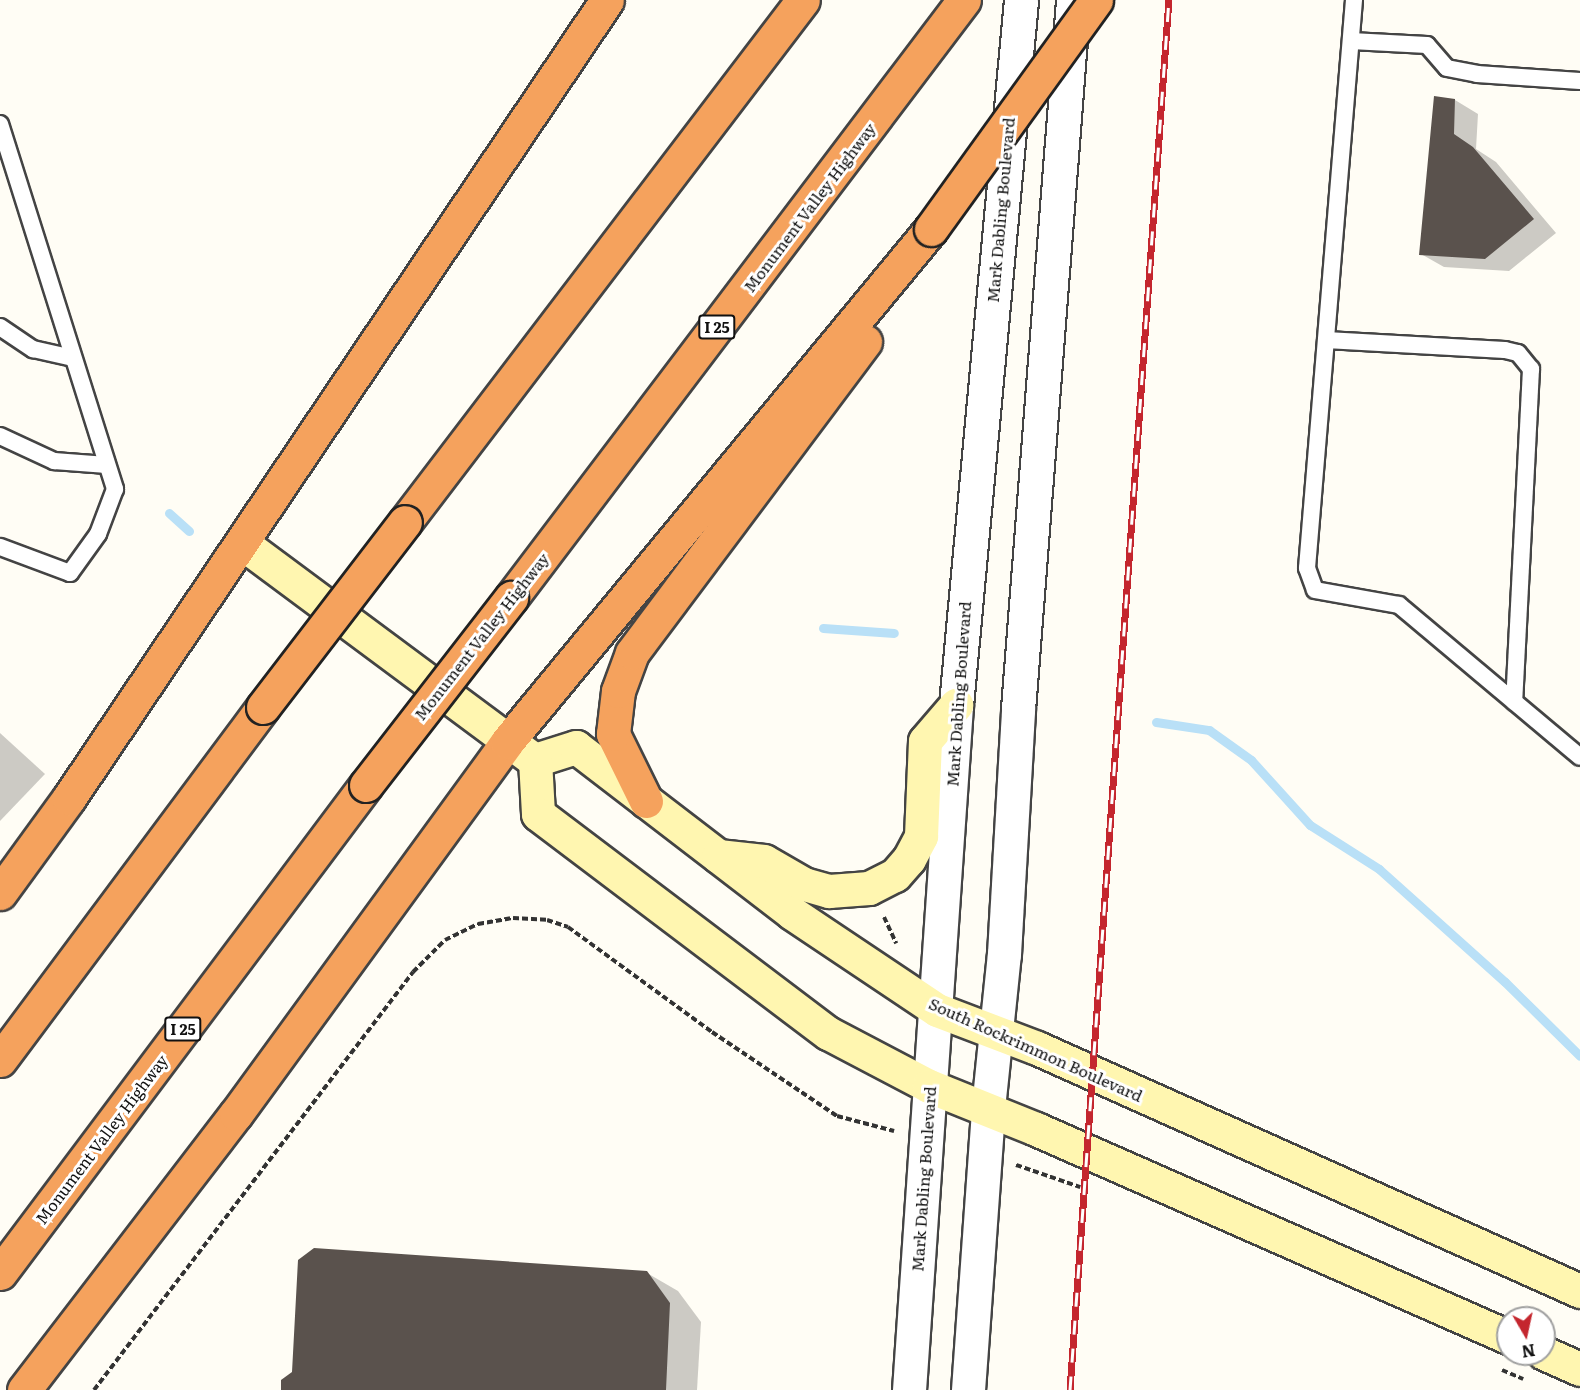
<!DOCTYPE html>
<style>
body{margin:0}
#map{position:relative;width:1580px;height:1390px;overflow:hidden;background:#fffdf5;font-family:Literata,serif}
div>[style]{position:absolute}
.shadow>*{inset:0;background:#0003}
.stream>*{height:9px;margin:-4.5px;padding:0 4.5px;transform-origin:4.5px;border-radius:4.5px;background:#b9e0f7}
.building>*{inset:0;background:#5a524d}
.path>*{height:4px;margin-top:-2px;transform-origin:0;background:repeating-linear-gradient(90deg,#333 0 6px,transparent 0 9px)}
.roads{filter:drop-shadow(2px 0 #444) drop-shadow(-2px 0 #444) drop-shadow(0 2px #444) drop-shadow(0 -2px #444)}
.service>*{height:16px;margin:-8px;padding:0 8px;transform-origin:8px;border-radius:8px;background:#fff}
.tertiary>*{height:33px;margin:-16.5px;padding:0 16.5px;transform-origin:16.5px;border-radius:16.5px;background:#fff}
.secondary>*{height:33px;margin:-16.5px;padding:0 16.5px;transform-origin:16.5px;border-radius:16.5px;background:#fff6b0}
.motorway>*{height:33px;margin:-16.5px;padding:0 16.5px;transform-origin:16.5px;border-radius:16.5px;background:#f5a25d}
.rail>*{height:7px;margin-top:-3.5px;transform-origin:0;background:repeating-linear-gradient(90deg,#fff 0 14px,#c4262e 0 28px);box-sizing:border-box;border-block:2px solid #c4262e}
.bridges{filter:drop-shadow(2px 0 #222) drop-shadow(-2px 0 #222) drop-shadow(0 2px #222) drop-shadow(0 -2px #222)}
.motorway-bridge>*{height:33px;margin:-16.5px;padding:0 16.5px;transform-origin:16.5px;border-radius:16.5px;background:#f5a25d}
span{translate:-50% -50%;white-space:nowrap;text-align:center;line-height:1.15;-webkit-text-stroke:6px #fff;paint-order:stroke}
.shield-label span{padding:2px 4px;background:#fff;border:2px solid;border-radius:4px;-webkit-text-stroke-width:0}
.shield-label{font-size:15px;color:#111;font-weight:700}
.street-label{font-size:16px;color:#111}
.north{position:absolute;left:1496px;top:1306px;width:60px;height:60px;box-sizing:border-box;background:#fff;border:2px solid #a0a0a0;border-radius:50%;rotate:171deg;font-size:16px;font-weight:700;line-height:24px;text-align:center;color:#111}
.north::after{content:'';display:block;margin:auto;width:21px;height:27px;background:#c4262e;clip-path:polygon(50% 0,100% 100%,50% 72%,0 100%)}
</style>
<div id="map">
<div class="shadow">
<div style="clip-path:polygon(1455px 100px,1478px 114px,1476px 149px,1496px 162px,1556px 233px,1509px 271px,1444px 267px,1421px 254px)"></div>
<div style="clip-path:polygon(0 733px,45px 774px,0 821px)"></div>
<div style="clip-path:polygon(647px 1273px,678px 1291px,701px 1322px,697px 1390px,282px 1390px)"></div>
</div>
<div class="stream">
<div style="left:169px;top:513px;width:27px;rotate:42deg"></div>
<div style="left:823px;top:628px;width:71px;rotate:4deg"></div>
<div style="left:1156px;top:722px;width:54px;rotate:8.6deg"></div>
<div style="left:1209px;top:730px;width:52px;rotate:35.5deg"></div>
<div style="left:1251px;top:760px;width:88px;rotate:47.8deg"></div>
<div style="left:1310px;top:825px;width:82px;rotate:32.5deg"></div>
<div style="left:1379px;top:869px;width:169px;rotate:41.9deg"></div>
<div style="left:1505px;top:982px;width:105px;rotate:44.6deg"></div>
</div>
<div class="building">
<div style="clip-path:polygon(1434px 96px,1455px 99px,1454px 134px,1473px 147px,1534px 219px,1485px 259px,1419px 255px)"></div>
<div style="clip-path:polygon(314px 1248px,647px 1271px,670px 1303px,666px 1390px,281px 1390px,281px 1380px,292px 1372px,298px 1260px)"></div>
</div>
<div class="path">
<div style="left:884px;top:917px;width:29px;rotate:65deg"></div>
<div style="left:1016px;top:1165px;width:68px;rotate:19deg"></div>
<div style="left:1502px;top:1370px;width:23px;rotate:23deg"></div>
<div style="left:94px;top:1390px;width:526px;rotate:-52.65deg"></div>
<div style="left:413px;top:972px;width:45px;rotate:-45deg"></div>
<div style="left:445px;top:940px;width:37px;rotate:-26deg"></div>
<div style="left:478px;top:924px;width:36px;rotate:-10deg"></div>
<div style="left:513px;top:918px;width:34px;rotate:3deg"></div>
<div style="left:547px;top:920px;width:22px;rotate:18deg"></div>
<div style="left:568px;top:927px;width:178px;rotate:36.1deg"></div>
<div style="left:712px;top:1032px;width:151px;rotate:33.9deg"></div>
<div style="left:837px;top:1116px;width:59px;rotate:14.7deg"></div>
</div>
<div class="roads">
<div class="service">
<div style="left:1354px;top:0;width:570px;rotate:94.73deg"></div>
<div style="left:1307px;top:568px;width:23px;rotate:70deg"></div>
<div style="left:1315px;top:590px;width:85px;rotate:10.1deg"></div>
<div style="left:1399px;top:605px;width:236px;rotate:40deg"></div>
<div style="left:1351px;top:41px;width:76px;rotate:3deg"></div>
<div style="left:1427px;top:45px;width:30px;rotate:49deg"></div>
<div style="left:1447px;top:68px;width:31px;rotate:11deg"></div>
<div style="left:1477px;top:74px;width:103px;rotate:3.9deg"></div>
<div style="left:0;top:124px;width:383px;rotate:72.5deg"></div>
<div style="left:115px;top:489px;width:48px;rotate:110.7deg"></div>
<div style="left:98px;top:534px;width:48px;rotate:125.7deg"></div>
<div style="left:70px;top:573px;width:75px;rotate:-159.6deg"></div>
<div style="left:0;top:327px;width:40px;rotate:34deg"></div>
<div style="left:33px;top:349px;width:41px;rotate:12.7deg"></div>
<div style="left:1326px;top:340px;width:179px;rotate:3.2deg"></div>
<div style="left:1505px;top:350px;width:13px;rotate:13deg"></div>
<div style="left:1518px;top:353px;width:21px;rotate:51deg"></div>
<div style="left:1531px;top:369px;width:333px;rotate:92.9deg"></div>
<div style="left:0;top:436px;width:60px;rotate:24.8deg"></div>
<div style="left:54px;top:461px;width:53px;rotate:4.3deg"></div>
</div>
<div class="tertiary">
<div style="left:909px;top:1390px;width:687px;rotate:-86.07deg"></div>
<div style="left:956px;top:705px;width:708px;rotate:-84.73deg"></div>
<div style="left:968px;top:1390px;width:283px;rotate:-85.9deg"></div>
<div style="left:988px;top:1108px;width:155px;rotate:-84.1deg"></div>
<div style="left:1004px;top:954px;width:245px;rotate:-86.7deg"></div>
<div style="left:1018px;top:709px;width:711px;rotate:-85.56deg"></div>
</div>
<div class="secondary">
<div style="left:242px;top:543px;width:361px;rotate:36.6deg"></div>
<div style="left:535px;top:760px;width:43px;rotate:-17.6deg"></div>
<div style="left:576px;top:747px;width:272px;rotate:37.5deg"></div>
<div style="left:792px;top:913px;width:174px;rotate:33.8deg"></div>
<div style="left:937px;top:1010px;width:107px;rotate:20.8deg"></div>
<div style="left:1037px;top:1048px;width:595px;rotate:24.11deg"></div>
<div style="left:535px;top:760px;width:54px;rotate:86.8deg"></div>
<div style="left:538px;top:814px;width:363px;rotate:37.1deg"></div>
<div style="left:828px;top:1033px;width:114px;rotate:27.7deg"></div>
<div style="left:929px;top:1086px;width:115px;rotate:21.9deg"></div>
<div style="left:1036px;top:1129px;width:516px;rotate:23.78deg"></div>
<div style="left:718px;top:856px;width:46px;rotate:6.2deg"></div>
<div style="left:764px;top:861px;width:46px;rotate:29.9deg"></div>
<div style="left:804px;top:884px;width:26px;rotate:16deg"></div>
<div style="left:829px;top:891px;width:40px;rotate:-4.3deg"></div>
<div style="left:869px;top:888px;width:29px;rotate:-27deg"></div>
<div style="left:895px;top:875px;width:21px;rotate:-49deg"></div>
<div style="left:909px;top:859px;width:26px;rotate:-62deg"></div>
<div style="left:921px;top:836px;width:95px;rotate:-87.6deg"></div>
<div style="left:925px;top:741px;width:48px;rotate:-49.3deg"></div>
<div style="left:1544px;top:1353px;width:39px;rotate:24deg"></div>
</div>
<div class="motorway">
<div style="left:405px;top:522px;width:656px;rotate:-52.68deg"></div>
<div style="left:511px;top:598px;width:750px;rotate:-52.86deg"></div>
<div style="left:646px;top:801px;width:75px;rotate:-116.2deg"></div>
<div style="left:613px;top:734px;width:43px;rotate:-83.4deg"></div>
<div style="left:618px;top:691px;width:40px;rotate:-69.8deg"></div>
<div style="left:632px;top:653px;width:389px;rotate:-53.2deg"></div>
<div style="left:0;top:893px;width:117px;rotate:-54deg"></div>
<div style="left:69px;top:798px;width:962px;rotate:-56.01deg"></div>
<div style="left:0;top:1060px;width:440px;rotate:-53.3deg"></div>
<div style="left:0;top:1273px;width:610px;rotate:-53.13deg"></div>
<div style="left:24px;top:1390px;width:348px;rotate:-52.5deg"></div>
<div style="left:236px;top:1114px;width:460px;rotate:-53.9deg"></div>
<div style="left:507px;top:742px;width:666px;rotate:-50.43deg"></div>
</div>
</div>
<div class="rail">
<div style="left:1070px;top:1390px;width:1394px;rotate:-85.93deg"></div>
</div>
<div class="bridges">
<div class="motorway-bridge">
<div style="left:931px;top:229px;width:282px;rotate:-54.2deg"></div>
<div style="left:263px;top:707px;width:233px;rotate:-52.5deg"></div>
<div style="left:366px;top:785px;width:237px;rotate:-52.2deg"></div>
</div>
</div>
<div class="shield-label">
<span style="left:717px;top:327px">I 25</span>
<span style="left:183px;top:1029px">I 25</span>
</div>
<div class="street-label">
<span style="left:809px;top:207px;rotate:-53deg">Monument Valley Highway</span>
<span style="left:1000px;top:210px;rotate:-85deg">Mark Dabling Boulevard</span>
<span style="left:481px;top:636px;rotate:-52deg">Monument Valley Highway</span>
<span style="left:958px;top:694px;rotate:-86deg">Mark Dabling Boulevard</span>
<span style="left:1036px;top:1049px;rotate:24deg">South Rockrimmon Boulevard</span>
<span style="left:101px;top:1139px;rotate:-53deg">Monument Valley Highway</span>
<span style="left:923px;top:1179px;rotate:-86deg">Mark Dabling Boulevard</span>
</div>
<div class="north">N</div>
</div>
